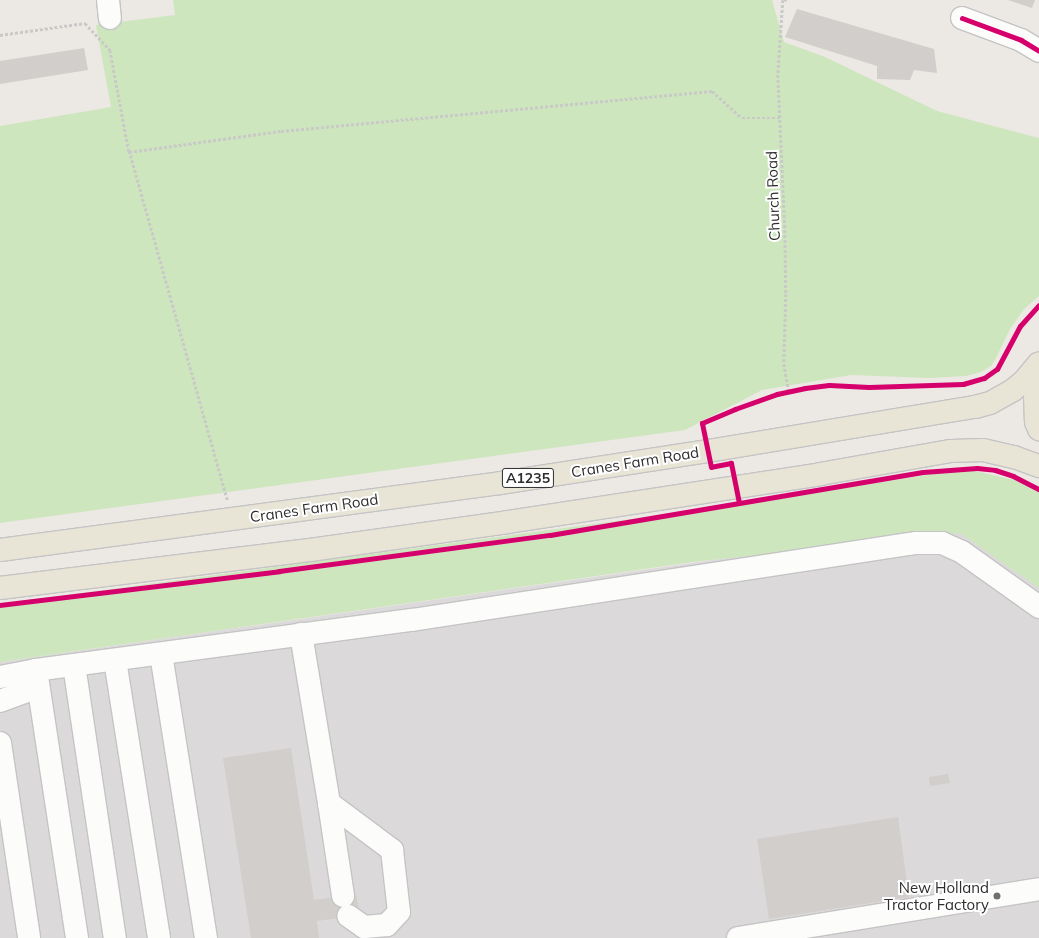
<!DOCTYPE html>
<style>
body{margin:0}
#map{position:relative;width:1039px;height:938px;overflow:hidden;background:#ece8e4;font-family:Mulish,sans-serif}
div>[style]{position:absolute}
.industrial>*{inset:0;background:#dcd9db}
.green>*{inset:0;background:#cee6be}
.building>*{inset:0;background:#d1cecb}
.path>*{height:2.5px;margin-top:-1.25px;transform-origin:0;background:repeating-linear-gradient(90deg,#c9c9c8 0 3px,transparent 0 5px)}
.roads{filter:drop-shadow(1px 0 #c5c4c5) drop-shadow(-1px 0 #c5c4c5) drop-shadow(0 1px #c5c4c5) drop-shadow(0 -1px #c5c4c5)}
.minor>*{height:22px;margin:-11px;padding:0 11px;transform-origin:11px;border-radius:11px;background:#fcfcfb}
.major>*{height:22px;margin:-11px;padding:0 11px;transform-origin:11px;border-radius:11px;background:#e8e4d6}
.cycleway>*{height:5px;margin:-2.5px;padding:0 2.5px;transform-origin:2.5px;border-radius:2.5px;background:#d6006c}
.dots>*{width:11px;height:11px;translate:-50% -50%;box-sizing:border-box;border:2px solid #fff;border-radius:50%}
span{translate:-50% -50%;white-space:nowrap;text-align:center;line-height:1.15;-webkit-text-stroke:4px #fff;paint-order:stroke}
.shield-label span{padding:1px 3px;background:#fff;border:1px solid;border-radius:3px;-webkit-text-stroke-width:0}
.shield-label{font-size:14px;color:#2e2e2e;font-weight:700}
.street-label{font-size:15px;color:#2e2e2e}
.poi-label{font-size:15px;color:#2e2e2e}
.right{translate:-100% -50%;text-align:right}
</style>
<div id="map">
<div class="industrial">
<div style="clip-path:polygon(971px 523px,1039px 574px,1039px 938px,0 938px,0 662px)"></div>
</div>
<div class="green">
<div style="clip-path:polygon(173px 0,772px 0,784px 42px,825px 57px,937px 111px,1039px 138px,1039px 296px,1024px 309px,1010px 329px,996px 358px,991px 366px,981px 372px,966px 376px,929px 378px,851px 375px,762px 390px,685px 430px,0 523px,0 126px,111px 107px,96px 25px,175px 15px)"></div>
<div style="clip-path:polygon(966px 469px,1024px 482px,1039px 491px,1039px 588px,960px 533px,693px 562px,0 662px,0 604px,728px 506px)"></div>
</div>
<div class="building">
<div style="clip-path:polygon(1008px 0,1035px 0,1032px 8px)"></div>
<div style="clip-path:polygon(797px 9px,934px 49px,937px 73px,914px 70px,910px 80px,877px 79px,877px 66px,785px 37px)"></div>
<div style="clip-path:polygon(84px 48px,88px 70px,0 84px,0 61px)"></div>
<div style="clip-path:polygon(291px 748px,314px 900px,356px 894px,360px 915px,317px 921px,319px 938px,251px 938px,223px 758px)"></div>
<div style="clip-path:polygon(948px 774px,950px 783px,930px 786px,929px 777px)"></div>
<div style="clip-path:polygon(898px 817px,909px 897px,769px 919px,757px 839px)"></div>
</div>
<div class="path">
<div style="left:787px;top:0;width:4px;rotate:180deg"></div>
<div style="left:783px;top:0;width:75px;rotate:93.8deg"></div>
<div style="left:778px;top:75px;width:155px;rotate:87.4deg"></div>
<div style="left:785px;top:230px;width:64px;rotate:89.1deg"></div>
<div style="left:786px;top:294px;width:70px;rotate:91.6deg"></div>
<div style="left:784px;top:364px;width:28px;rotate:80deg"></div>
<div style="left:0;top:35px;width:86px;rotate:-8deg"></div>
<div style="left:85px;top:23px;width:37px;rotate:47deg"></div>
<div style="left:110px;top:50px;width:104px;rotate:79.4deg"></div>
<div style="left:227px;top:500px;width:362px;rotate:-105.7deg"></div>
<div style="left:129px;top:152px;width:153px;rotate:-7.9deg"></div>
<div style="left:281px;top:131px;width:433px;rotate:-5.3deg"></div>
<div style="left:712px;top:91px;width:40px;rotate:42deg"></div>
<div style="left:742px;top:118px;width:39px"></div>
</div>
<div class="roads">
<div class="minor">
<div style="left:108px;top:0;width:18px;rotate:84deg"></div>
<div style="left:962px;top:18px;width:63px;rotate:20.4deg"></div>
<div style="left:1021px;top:40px;width:21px;rotate:31deg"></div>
<div style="left:301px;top:634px;width:171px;rotate:80.6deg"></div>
<div style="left:329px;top:803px;width:79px;rotate:36.7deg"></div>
<div style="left:392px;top:850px;width:62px;rotate:83.6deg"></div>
<div style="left:399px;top:912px;width:18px;rotate:133deg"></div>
<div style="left:387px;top:925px;width:23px;rotate:175deg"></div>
<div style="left:364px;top:927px;width:19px;rotate:-145deg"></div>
<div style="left:161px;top:654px;width:288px;rotate:81deg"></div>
<div style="left:115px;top:660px;width:281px;rotate:81deg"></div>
<div style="left:74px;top:665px;width:276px;rotate:81.5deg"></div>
<div style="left:36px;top:670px;width:271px;rotate:81.3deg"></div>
<div style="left:0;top:677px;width:37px;rotate:-11deg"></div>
<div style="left:36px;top:670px;width:379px;rotate:-7.6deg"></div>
<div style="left:412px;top:620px;width:510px;rotate:-8.69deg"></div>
<div style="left:916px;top:543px;width:26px"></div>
<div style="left:942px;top:543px;width:22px;rotate:24deg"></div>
<div style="left:962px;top:552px;width:95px;rotate:35.5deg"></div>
<div style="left:0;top:701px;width:40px;rotate:-20.2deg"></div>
<div style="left:0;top:743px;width:197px;rotate:81.5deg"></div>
<div style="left:329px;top:803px;width:94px;rotate:81.4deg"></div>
<div style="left:738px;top:938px;width:305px;rotate:-9.2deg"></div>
</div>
<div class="major">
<div style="left:1039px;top:376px;width:19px;rotate:102deg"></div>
<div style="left:1035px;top:395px;width:27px;rotate:88deg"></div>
<div style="left:1036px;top:422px;width:8px;rotate:67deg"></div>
<div style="left:0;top:550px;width:505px;rotate:-7.62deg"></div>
<div style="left:501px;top:483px;width:209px;rotate:-8.8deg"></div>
<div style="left:708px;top:451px;width:271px;rotate:-9.4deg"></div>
<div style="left:975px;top:407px;width:16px;rotate:-15deg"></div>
<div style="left:990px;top:403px;width:26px;rotate:-29deg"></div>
<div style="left:1013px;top:390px;width:14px;rotate:-39deg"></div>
<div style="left:1024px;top:381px;width:23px;rotate:-50deg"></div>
<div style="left:0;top:588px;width:312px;rotate:-7deg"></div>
<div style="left:310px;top:550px;width:200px;rotate:-8deg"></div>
<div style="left:508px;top:522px;width:316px;rotate:-8.7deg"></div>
<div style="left:820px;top:474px;width:133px;rotate:-10deg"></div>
<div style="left:951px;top:451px;width:32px;rotate:-2deg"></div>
<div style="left:983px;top:450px;width:32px;rotate:13deg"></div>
<div style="left:1014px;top:457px;width:27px;rotate:20deg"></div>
</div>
</div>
<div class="cycleway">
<div style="left:962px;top:18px;width:63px;rotate:20.4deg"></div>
<div style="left:1021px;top:40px;width:21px;rotate:31deg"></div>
<div style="left:739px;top:503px;width:41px;rotate:-101.3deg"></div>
<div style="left:731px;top:463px;width:20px;rotate:169deg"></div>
<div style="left:711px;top:467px;width:45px;rotate:-101.6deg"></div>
<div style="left:702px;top:423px;width:36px;rotate:-23deg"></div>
<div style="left:735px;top:409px;width:45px;rotate:-19.7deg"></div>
<div style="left:777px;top:394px;width:29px;rotate:-12deg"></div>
<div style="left:805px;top:388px;width:24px;rotate:-7deg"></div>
<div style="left:829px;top:385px;width:40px;rotate:2.9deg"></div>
<div style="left:869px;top:387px;width:94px;rotate:-1.8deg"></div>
<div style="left:963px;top:384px;width:22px;rotate:-16deg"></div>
<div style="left:984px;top:378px;width:16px;rotate:-35deg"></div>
<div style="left:997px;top:369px;width:49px;rotate:-61.9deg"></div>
<div style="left:1020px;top:326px;width:28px;rotate:-48deg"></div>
<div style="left:0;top:605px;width:281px;rotate:-6.9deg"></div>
<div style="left:279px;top:571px;width:273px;rotate:-7.6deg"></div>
<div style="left:550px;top:535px;width:378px;rotate:-9.6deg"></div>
<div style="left:923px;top:472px;width:54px;rotate:-4.2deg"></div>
<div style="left:977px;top:468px;width:18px;rotate:6deg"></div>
<div style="left:995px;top:470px;width:19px;rotate:18deg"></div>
<div style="left:1013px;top:476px;width:29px;rotate:27deg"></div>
</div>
<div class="dots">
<div style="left:997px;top:896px;background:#706f6e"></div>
</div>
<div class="shield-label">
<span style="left:528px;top:478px">A1235</span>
</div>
<div class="street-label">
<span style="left:773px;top:196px;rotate:-92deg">Church Road</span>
<span style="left:635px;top:462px;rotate:-9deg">Cranes Farm Road</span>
<span style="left:314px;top:508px;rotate:-8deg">Cranes Farm Road</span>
</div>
<div class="poi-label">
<span class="right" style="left:989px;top:896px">New Holland<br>Tractor Factory</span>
</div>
</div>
